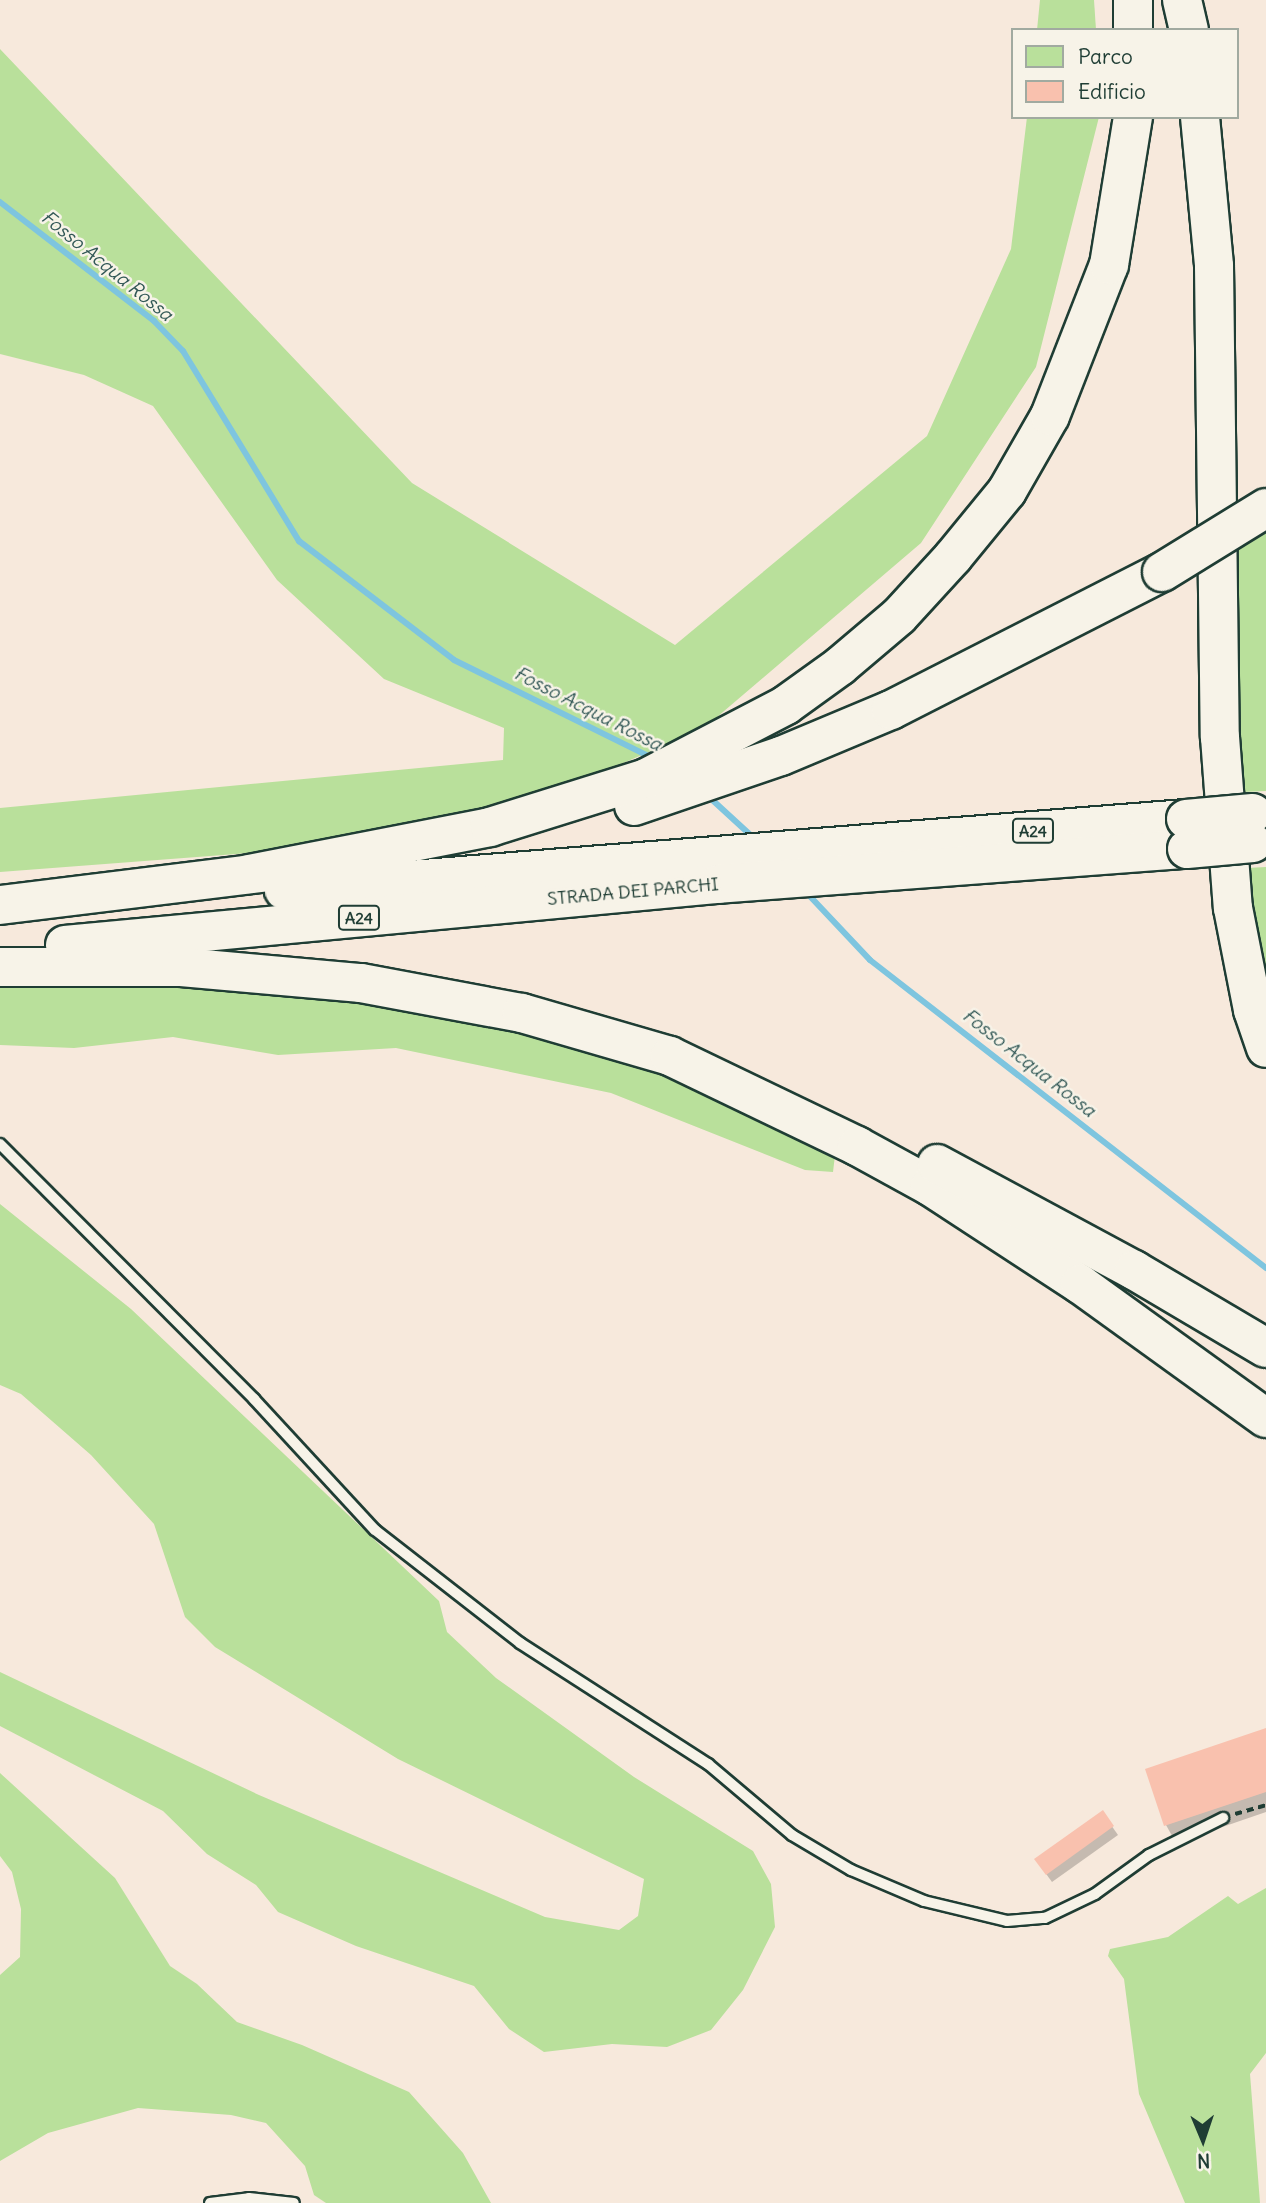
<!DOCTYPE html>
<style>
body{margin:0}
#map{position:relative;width:1266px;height:2203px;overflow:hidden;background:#f7e9dc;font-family:Delius,sans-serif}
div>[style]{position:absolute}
.green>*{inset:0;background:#b9e09b}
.shadow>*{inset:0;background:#0003}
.stream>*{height:6px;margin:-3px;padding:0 3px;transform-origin:3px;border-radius:3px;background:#7ec5df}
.building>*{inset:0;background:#f9c1ae}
.path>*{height:3.5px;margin-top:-1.75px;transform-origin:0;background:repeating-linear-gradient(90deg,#1f3d34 0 7px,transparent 0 12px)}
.roads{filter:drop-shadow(2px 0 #1f3d34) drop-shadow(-2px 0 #1f3d34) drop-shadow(0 2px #1f3d34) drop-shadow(0 -2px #1f3d34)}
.lane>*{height:10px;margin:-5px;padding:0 5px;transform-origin:5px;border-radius:5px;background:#f7f3e8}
.highway>*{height:38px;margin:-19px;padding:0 19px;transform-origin:19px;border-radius:19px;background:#f7f3e8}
.bridges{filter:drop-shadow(2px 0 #1f3d34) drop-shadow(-2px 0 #1f3d34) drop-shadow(0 2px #1f3d34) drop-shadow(0 -2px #1f3d34)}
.highway-bridge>*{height:38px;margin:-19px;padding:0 19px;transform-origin:19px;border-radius:19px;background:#f7f3e8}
span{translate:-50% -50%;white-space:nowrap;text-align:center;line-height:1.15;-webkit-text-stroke:5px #f7f3e8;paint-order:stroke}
.shield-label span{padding:2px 5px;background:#f7f3e8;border:2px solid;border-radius:5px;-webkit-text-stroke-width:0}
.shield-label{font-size:16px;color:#1f3d34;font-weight:700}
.street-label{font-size:18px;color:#1f3d34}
.water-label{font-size:19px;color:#325856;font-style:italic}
.legend{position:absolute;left:1011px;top:28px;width:228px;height:91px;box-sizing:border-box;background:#f7f3e8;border:2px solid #a1aaa0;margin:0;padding:9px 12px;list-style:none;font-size:21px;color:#1f3d34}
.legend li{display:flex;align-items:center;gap:14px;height:35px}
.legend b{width:35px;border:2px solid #a1aaa0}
.north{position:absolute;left:1168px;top:2105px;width:70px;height:70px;-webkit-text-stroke:5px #f7f3e8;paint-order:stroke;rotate:178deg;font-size:19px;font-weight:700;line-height:28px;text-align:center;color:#1f3d34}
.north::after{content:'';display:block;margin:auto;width:24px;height:32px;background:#1f3d34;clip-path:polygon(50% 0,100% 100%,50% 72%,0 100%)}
</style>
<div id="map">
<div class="green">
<div style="clip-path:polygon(1040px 0,1094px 0,1096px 30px,1037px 30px)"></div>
<div style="clip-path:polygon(0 49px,412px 483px,675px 645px,927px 436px,1011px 249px,1027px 117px,1099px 117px,1036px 367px,921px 543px,703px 729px,534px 801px,275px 851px,0 872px,0 808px,503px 760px,504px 728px,384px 679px,277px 580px,153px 406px,84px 375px,0 354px)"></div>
<div style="clip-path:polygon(1266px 531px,1266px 791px,1243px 792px,1234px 550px)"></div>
<div style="clip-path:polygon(1266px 867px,1266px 983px,1247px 868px)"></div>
<div style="clip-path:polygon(51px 983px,151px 984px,380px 1002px,552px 1038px,714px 1091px,836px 1147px,833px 1172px,805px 1170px,611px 1093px,396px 1048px,278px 1055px,173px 1037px,74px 1048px,0 1045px,0 988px)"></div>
<div style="clip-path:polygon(0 1204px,131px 1309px,439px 1601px,447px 1632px,496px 1678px,634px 1777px,753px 1851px,771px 1884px,775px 1927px,743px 1990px,711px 2030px,667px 2047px,612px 2044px,544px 2052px,509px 2029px,474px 1986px,356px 1946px,278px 1912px,256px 1885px,207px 1854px,163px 1811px,0 1726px,0 1672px,259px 1795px,545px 1917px,619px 1930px,638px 1916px,644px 1879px,398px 1759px,215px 1647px,185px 1617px,154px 1524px,91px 1455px,21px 1394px,0 1385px)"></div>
<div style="clip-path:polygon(0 1773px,115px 1878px,170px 1966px,197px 1984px,237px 2022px,302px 2045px,409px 2092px,463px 2153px,491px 2203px,326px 2203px,314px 2195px,305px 2166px,266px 2123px,231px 2115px,138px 2108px,48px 2133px,0 2161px,0 1975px,20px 1957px,21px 1909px,12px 1872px,0 1856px)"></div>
<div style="clip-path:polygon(1266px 1888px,1266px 2053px,1250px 2074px,1260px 2203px,1185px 2203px,1139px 2094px,1124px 1979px,1108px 1956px,1110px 1949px,1168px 1937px,1228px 1896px,1238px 1904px)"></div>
</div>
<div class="shadow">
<div style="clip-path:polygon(1266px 1730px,1266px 1812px,1176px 1843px,1166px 1825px)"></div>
<div style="clip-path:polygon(1102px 1812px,1118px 1835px,1052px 1882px,1041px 1867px)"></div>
</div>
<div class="stream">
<div style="left:0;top:202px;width:195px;rotate:37.7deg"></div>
<div style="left:154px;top:321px;width:42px;rotate:46deg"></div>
<div style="left:183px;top:351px;width:223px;rotate:58.6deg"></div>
<div style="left:299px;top:541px;width:195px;rotate:37.5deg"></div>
<div style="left:454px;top:660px;width:221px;rotate:26.3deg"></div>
<div style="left:708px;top:796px;width:65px;rotate:42.5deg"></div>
<div style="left:805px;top:891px;width:95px;rotate:46.7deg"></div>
<div style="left:870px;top:960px;width:502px;rotate:37.87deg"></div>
</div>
<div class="building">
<div style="clip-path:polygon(1266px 1728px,1266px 1792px,1164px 1826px,1145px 1769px)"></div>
<div style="clip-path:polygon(1103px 1810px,1114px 1826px,1046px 1875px,1034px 1859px)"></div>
</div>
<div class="path">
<div style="left:1235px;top:1814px;width:32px;rotate:-16deg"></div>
</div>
<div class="roads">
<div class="lane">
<div style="left:0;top:1144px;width:360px;rotate:45.1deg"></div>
<div style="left:254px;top:1399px;width:178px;rotate:47.3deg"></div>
<div style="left:375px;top:1530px;width:184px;rotate:37.9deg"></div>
<div style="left:520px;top:1643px;width:224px;rotate:32.8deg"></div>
<div style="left:708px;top:1764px;width:110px;rotate:40.2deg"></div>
<div style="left:792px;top:1835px;width:69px;rotate:30.7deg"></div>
<div style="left:851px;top:1870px;width:79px;rotate:23deg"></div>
<div style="left:924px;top:1901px;width:85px;rotate:13.5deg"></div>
<div style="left:1007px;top:1921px;width:38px;rotate:-5deg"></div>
<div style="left:1045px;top:1918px;width:55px;rotate:-25.6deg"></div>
<div style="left:1095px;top:1894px;width:67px;rotate:-35.8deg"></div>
<div style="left:1149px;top:1855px;width:83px;rotate:-26.6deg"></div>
<div style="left:210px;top:2203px;width:39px;rotate:-7deg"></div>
<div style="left:249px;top:2198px;width:45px;rotate:6.3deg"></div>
</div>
<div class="highway">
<div style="left:1133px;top:0;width:30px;rotate:90deg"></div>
<div style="left:1182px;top:0;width:31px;rotate:77deg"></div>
<div style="left:1200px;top:117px;width:150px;rotate:84.6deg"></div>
<div style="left:1214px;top:266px;width:471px;rotate:89.3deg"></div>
<div style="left:1220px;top:737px;width:171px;rotate:85.7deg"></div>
<div style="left:1233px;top:908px;width:104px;rotate:78.9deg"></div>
<div style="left:1253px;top:1010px;width:40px;rotate:71.1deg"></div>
<div style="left:634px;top:806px;width:155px;rotate:-18.8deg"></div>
<div style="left:781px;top:756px;width:119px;rotate:-22.7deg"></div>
<div style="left:891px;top:710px;width:304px;rotate:-27deg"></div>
<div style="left:249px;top:874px;width:246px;rotate:-11deg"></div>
<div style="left:490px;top:827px;width:164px;rotate:-17.4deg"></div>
<div style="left:646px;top:778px;width:158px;rotate:-27.5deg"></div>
<div style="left:786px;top:705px;width:67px;rotate:-35.8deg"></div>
<div style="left:840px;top:666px;width:77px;rotate:-40.3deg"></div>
<div style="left:899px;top:616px;width:80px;rotate:-47.5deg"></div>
<div style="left:953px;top:557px;width:85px;rotate:-50.7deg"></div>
<div style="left:1007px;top:491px;width:86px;rotate:-60.2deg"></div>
<div style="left:1050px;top:416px;width:162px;rotate:-68.7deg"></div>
<div style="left:1109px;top:265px;width:150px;rotate:-80.8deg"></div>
<div style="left:284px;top:890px;width:905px;rotate:-4.5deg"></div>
<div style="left:0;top:905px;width:278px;rotate:-7deg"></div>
<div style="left:65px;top:945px;width:656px;rotate:-5.34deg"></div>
<div style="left:718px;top:884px;width:470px;rotate:-4.3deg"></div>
<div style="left:0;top:967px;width:181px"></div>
<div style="left:181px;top:967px;width:181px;rotate:5.1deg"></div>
<div style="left:361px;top:983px;width:164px;rotate:10.6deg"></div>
<div style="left:522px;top:1013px;width:154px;rotate:16.2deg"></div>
<div style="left:670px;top:1056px;width:208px;rotate:25.7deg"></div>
<div style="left:857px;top:1146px;width:83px;rotate:28.7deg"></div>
<div style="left:930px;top:1186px;width:179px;rotate:33.2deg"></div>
<div style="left:1080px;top:1284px;width:229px;rotate:35.8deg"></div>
<div style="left:937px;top:1164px;width:224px;rotate:28.3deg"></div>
<div style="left:1134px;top:1270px;width:153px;rotate:30.6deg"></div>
</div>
</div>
<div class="bridges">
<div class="highway-bridge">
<div style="left:1162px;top:572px;width:122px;rotate:-31.6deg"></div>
<div style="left:1186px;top:819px;width:67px;rotate:-5.1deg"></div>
<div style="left:1187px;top:849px;width:66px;rotate:-5.2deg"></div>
</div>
</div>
<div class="shield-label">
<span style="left:1033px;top:831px">A24</span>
<span style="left:359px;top:918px">A24</span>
</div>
<div class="street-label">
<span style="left:633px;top:892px;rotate:-5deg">STRADA DEI PARCHI</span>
</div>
<div class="water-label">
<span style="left:107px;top:266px;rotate:39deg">Fosso Acqua Rossa</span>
<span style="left:588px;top:709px;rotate:27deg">Fosso Acqua Rossa</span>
<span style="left:1029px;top:1063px;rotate:38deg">Fosso Acqua Rossa</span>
</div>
<ul class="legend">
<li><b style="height:19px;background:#b9e09b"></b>Parco</li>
<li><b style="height:19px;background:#f9c1ae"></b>Edificio</li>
</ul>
<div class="north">N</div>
</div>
